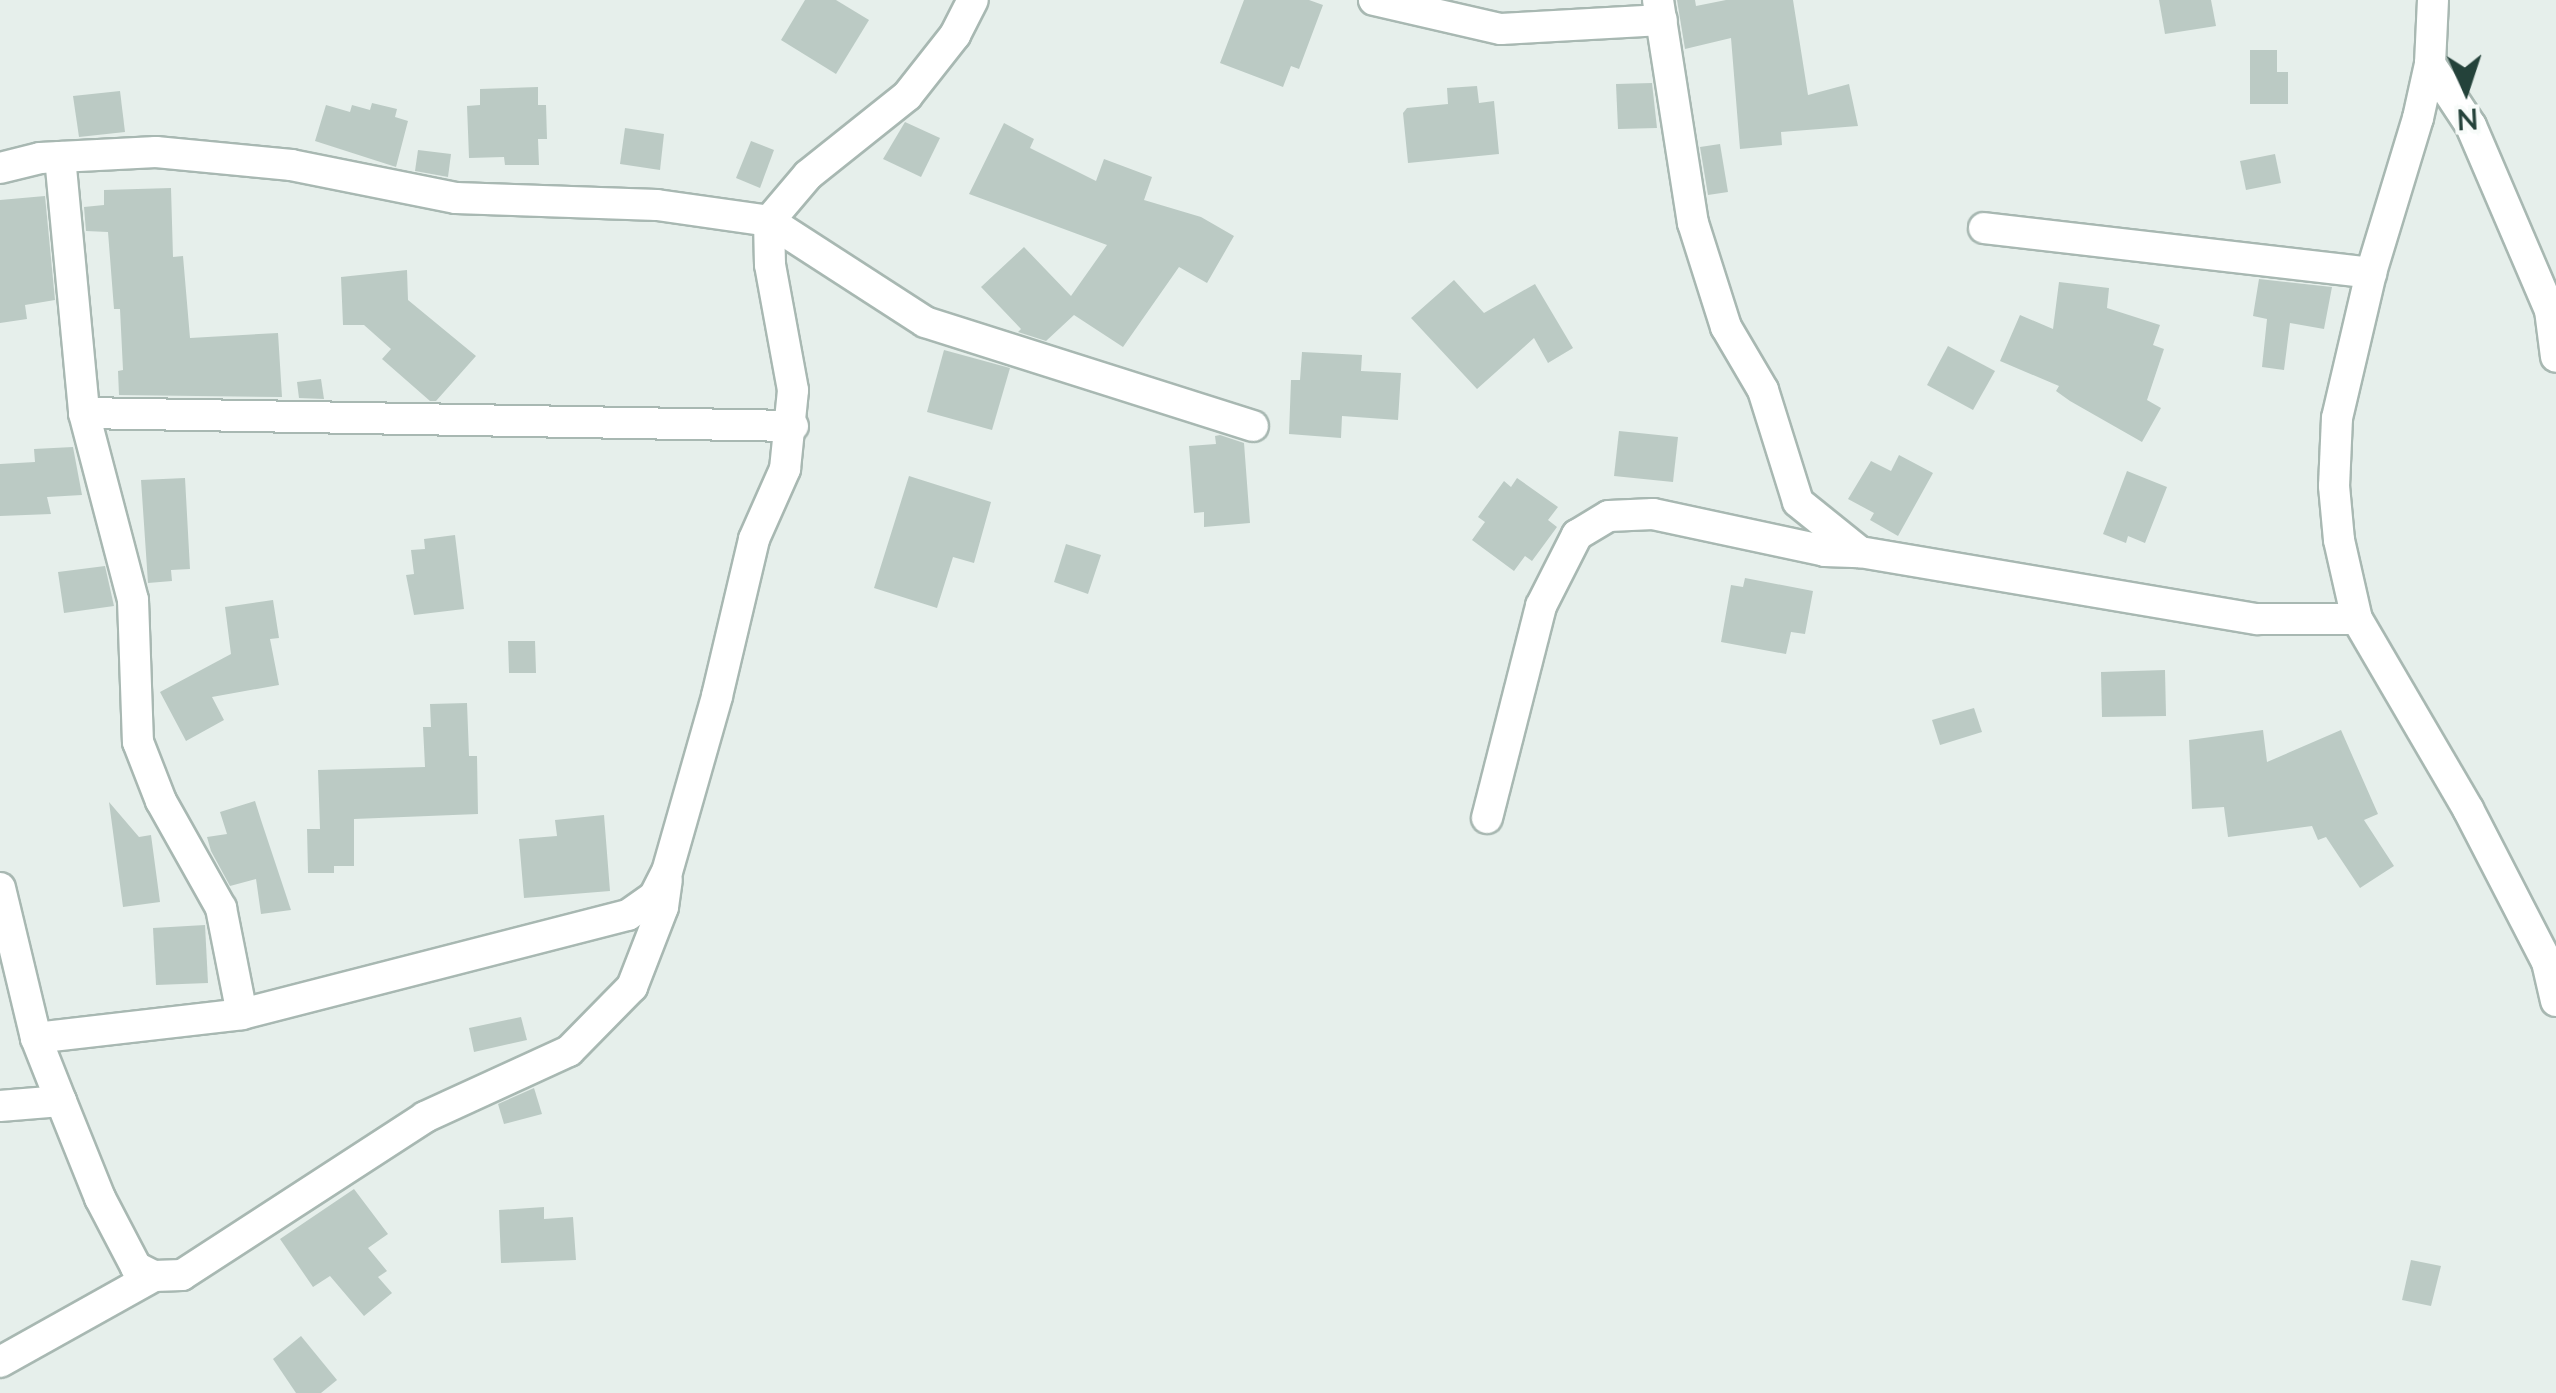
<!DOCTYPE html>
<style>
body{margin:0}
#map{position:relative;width:2556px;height:1393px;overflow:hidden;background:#e6efeb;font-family:Lato,sans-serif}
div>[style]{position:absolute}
.building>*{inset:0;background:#bbcac4}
.roads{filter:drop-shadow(2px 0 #a8b8b2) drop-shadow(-2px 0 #a8b8b2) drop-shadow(0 2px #a8b8b2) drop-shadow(0 -2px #a8b8b2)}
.minor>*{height:30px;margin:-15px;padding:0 15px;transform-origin:15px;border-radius:15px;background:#fff}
span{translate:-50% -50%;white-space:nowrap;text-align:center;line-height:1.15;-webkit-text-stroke:8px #f7fbf9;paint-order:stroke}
.north{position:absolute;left:2416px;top:40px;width:100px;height:100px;-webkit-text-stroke:8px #f7fbf9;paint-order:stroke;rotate:177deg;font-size:28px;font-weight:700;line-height:40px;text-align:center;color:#24423a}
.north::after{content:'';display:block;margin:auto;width:35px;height:45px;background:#24423a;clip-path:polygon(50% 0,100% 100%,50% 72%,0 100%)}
</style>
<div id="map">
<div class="building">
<div style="clip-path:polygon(805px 0,836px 0,869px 20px,836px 74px,781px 40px)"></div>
<div style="clip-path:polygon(1244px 0,1309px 0,1323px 5px,1299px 69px,1291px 66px,1283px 87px,1220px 63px)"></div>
<div style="clip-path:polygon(1677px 0,1695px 0,1696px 6px,1726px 0,1793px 0,1808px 95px,1849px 84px,1858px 126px,1781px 132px,1782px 145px,1740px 149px,1731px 38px,1685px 49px)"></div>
<div style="clip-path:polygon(2159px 0,2211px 0,2216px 26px,2165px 34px)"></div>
<div style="clip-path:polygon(2250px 50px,2277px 50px,2277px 72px,2288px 72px,2288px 104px,2250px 104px)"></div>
<div style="clip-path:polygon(1652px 83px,1657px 128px,1618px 129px,1616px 84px)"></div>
<div style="clip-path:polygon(1477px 86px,1479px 103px,1494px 101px,1499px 154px,1408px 163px,1403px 113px,1407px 108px,1448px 104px,1447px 88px)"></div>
<div style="clip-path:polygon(538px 87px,538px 105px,546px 105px,547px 139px,538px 139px,539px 165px,505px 165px,504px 157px,469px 158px,467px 106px,480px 105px,480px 89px)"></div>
<div style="clip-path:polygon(120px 91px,125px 132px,79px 137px,73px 96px)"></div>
<div style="clip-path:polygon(372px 103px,397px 109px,395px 117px,408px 121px,396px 167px,315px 141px,326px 105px,350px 112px,352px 105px,370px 110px)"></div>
<div style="clip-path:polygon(905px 122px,940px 138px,921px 177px,883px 159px)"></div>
<div style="clip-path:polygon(1004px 123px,1034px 139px,1030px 148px,1096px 181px,1104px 159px,1152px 177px,1144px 200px,1201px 217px,1234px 236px,1207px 283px,1179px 267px,1123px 347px,1074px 315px,1046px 341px,1018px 332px,1021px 329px,981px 287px,1024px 247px,1071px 296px,1107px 245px,969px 194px)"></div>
<div style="clip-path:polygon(625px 128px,664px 134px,660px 170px,620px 164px)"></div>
<div style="clip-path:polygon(751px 141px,774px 150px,760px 188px,736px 178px)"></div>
<div style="clip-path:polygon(1720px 144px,1728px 192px,1708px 195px,1700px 147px)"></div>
<div style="clip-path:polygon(418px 150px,451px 154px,448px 177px,415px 171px)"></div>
<div style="clip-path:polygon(2275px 154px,2281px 183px,2246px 190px,2240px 161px)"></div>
<div style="clip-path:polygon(171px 188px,173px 257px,183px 256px,190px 338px,278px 333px,282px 397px,119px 395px,118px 371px,123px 370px,120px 309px,114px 309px,108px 232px,86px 231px,84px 207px,104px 205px,104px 190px)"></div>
<div style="clip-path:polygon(45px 196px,55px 300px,25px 305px,27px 319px,0 323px,0 200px)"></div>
<div style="clip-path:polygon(407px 270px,408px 300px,476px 356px,436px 401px,430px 401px,382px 359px,391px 349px,364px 325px,343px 325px,341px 277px)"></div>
<div style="clip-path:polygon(2259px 279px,2332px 287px,2324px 329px,2290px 323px,2284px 370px,2262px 367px,2267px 319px,2253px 316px)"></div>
<div style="clip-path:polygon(1454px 280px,1484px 313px,1535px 284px,1573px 348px,1548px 363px,1534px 338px,1477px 389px,1411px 318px)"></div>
<div style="clip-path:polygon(2059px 282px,2109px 288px,2107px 308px,2160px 325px,2153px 345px,2164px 349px,2147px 400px,2161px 408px,2142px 442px,2070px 401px,2056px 391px,2059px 386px,2000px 361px,2020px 315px,2053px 329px)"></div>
<div style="clip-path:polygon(1948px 346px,1995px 371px,1973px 410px,1927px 385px)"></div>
<div style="clip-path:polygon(944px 350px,1010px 368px,992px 430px,927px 412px)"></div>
<div style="clip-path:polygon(1302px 352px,1362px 355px,1361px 371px,1401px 373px,1398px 420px,1342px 416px,1341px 438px,1289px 434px,1291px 380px,1300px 380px)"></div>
<div style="clip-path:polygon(321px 379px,324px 399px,299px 398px,297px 382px)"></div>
<div style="clip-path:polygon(1619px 431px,1678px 437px,1673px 482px,1614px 476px)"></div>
<div style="clip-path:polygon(1220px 435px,1244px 443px,1250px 523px,1204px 527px,1204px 512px,1194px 513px,1189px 446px,1216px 444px,1215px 436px)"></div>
<div style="clip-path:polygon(73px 447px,82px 495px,47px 497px,51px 514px,0 516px,0 464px,35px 462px,34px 449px)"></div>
<div style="clip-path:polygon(1899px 455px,1933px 473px,1898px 536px,1870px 520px,1874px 513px,1848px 499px,1871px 461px,1891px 471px)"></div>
<div style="clip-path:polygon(2127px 471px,2167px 487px,2145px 543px,2128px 536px,2126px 543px,2103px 534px)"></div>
<div style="clip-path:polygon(909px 476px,991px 502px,974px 563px,953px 557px,937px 608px,874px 588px)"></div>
<div style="clip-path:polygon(185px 478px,190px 569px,171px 570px,172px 581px,148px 583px,141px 480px)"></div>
<div style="clip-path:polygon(1517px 478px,1558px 507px,1548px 520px,1557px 527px,1532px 561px,1525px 556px,1514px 571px,1472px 540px,1485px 522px,1478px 517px,1504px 481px,1511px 487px)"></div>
<div style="clip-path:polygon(455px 535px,464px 609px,414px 615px,406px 575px,414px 574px,411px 550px,425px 549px,424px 539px)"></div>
<div style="clip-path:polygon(1066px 544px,1101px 555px,1088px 594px,1054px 582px)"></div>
<div style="clip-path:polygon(105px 566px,114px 606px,64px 613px,58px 572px)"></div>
<div style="clip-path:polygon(1745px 578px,1813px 591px,1805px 634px,1791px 632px,1786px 654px,1721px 642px,1731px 585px,1743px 587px)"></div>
<div style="clip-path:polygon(273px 600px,279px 638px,270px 639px,279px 685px,212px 697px,224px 720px,186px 741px,160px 692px,231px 654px,225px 607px)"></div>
<div style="clip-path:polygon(508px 641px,535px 641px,536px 673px,509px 673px)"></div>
<div style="clip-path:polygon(2165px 670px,2166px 716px,2102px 717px,2101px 672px)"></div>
<div style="clip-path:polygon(467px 703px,469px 756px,477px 756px,478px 814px,354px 819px,354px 866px,334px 866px,334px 873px,308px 873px,307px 829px,320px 829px,318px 770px,425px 767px,423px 727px,431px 727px,430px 704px)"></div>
<div style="clip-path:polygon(1974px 708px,1982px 732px,1940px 745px,1932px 720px)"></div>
<div style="clip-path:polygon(2263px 730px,2267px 762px,2341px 730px,2378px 814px,2364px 820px,2394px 866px,2360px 888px,2326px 837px,2318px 840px,2312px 826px,2228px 837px,2224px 807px,2192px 809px,2189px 740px)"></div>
<div style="clip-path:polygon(255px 801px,261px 820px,291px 910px,261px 914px,256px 879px,230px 886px,211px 851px,207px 837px,227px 834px,220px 812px)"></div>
<div style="clip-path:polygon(109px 802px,139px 837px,151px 835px,160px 902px,123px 907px)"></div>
<div style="clip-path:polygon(604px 815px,610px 891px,524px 898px,519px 839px,557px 836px,555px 820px)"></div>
<div style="clip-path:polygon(205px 925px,208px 983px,156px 985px,153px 928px)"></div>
<div style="clip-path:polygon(521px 1017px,527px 1040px,474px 1052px,469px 1028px)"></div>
<div style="clip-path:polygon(534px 1088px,542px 1114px,504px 1124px,498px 1104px)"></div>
<div style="clip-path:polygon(354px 1189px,388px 1234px,368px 1248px,387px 1271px,378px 1277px,392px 1293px,364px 1316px,330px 1276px,313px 1287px,280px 1239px)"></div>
<div style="clip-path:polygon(544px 1207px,544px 1219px,573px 1217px,576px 1260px,501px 1263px,499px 1210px)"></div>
<div style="clip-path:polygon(2411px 1260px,2441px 1266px,2431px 1306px,2402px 1300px)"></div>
<div style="clip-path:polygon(301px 1336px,337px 1380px,321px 1393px,296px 1393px,273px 1359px)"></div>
</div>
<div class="roads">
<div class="minor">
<div style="left:1374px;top:0;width:130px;rotate:12.9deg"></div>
<div style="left:1501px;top:29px;width:161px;rotate:-3.2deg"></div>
<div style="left:1658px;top:0;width:226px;rotate:81.1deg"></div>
<div style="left:1693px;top:223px;width:109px;rotate:72.4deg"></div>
<div style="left:1726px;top:327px;width:73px;rotate:59.6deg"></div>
<div style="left:1763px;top:390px;width:117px;rotate:72.6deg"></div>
<div style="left:1798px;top:502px;width:80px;rotate:38.9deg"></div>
<div style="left:1860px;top:552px;width:403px;rotate:9.6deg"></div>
<div style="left:2257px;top:619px;width:100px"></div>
<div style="left:2433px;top:0;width:64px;rotate:92.7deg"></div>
<div style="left:2430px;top:64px;width:55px;rotate:102.5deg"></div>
<div style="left:2418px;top:118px;width:162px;rotate:106.9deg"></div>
<div style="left:2371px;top:273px;width:149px;rotate:103.2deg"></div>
<div style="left:2337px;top:418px;width:68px;rotate:92.5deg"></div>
<div style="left:2334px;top:486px;width:54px;rotate:84.7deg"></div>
<div style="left:2339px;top:540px;width:81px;rotate:77.2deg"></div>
<div style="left:2357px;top:619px;width:220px;rotate:59.7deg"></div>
<div style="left:2468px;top:809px;width:172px;rotate:62.7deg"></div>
<div style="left:2547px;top:962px;width:40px;rotate:77deg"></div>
<div style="left:2430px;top:64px;width:74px;rotate:56.5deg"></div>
<div style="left:2471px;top:126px;width:200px;rotate:66.8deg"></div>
<div style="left:2550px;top:310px;width:47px;rotate:82.7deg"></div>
<div style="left:60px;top:157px;width:257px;rotate:84.6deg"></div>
<div style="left:84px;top:413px;width:193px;rotate:75.3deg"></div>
<div style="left:133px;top:600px;width:142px;rotate:88deg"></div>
<div style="left:138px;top:742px;width:63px;rotate:68.7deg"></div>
<div style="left:161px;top:801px;width:123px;rotate:60.7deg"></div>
<div style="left:221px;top:908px;width:108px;rotate:78.8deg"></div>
<div style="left:0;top:168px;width:41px;rotate:-14deg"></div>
<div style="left:40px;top:158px;width:116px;rotate:-3deg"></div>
<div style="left:156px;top:152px;width:136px;rotate:5.5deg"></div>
<div style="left:291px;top:165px;width:168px;rotate:11.3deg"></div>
<div style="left:456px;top:198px;width:201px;rotate:2deg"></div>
<div style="left:657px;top:205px;width:113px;rotate:8.1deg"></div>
<div style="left:769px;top:221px;width:186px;rotate:32.9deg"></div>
<div style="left:925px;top:322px;width:344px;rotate:17.6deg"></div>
<div style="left:1984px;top:228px;width:390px;rotate:6.6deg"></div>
<div style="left:84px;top:413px;width:709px;rotate:1.05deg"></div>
<div style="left:1487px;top:818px;width:219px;rotate:-75.7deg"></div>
<div style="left:1541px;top:606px;width:80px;rotate:-63.1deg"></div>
<div style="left:1577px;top:535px;width:37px;rotate:-31deg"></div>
<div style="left:1609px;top:516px;width:44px;rotate:-2.6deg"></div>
<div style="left:1653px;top:514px;width:176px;rotate:12.1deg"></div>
<div style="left:1825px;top:551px;width:35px;rotate:2deg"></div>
<div style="left:0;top:888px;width:154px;rotate:76.5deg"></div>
<div style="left:36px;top:1038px;width:68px;rotate:68.4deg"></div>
<div style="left:61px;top:1101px;width:105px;rotate:68.1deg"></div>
<div style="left:100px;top:1198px;width:78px;rotate:62.4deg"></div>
<div style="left:136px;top:1267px;width:20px;rotate:27deg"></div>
<div style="left:154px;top:1276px;width:28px;rotate:-2deg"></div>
<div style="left:182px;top:1275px;width:290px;rotate:-33deg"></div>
<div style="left:425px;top:1117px;width:158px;rotate:-24.6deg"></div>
<div style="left:569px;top:1051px;width:90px;rotate:-45.5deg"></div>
<div style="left:632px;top:987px;width:86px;rotate:-68.8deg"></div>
<div style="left:663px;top:907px;width:27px;rotate:-82deg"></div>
<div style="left:36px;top:1038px;width:207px;rotate:-6.6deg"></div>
<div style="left:242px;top:1014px;width:398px;rotate:-14.4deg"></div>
<div style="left:628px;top:915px;width:32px;rotate:-35deg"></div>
<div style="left:654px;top:897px;width:28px;rotate:-63deg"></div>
<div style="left:667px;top:872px;width:183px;rotate:-74.1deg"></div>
<div style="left:717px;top:696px;width:161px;rotate:-76.7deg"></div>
<div style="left:754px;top:539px;width:77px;rotate:-66.1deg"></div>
<div style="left:785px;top:469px;width:79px;rotate:-84.2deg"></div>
<div style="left:793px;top:390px;width:127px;rotate:-100.4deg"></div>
<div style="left:770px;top:265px;width:44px;rotate:-91.3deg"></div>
<div style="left:769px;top:221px;width:60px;rotate:-49.7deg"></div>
<div style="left:808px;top:175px;width:127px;rotate:-38.6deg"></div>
<div style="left:907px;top:96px;width:78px;rotate:-51.8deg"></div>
<div style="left:955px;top:35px;width:39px;rotate:-63deg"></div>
<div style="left:0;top:1106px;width:61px;rotate:-4.7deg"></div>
<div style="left:0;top:1362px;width:176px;rotate:-29.2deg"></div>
</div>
</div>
<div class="north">N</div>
</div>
